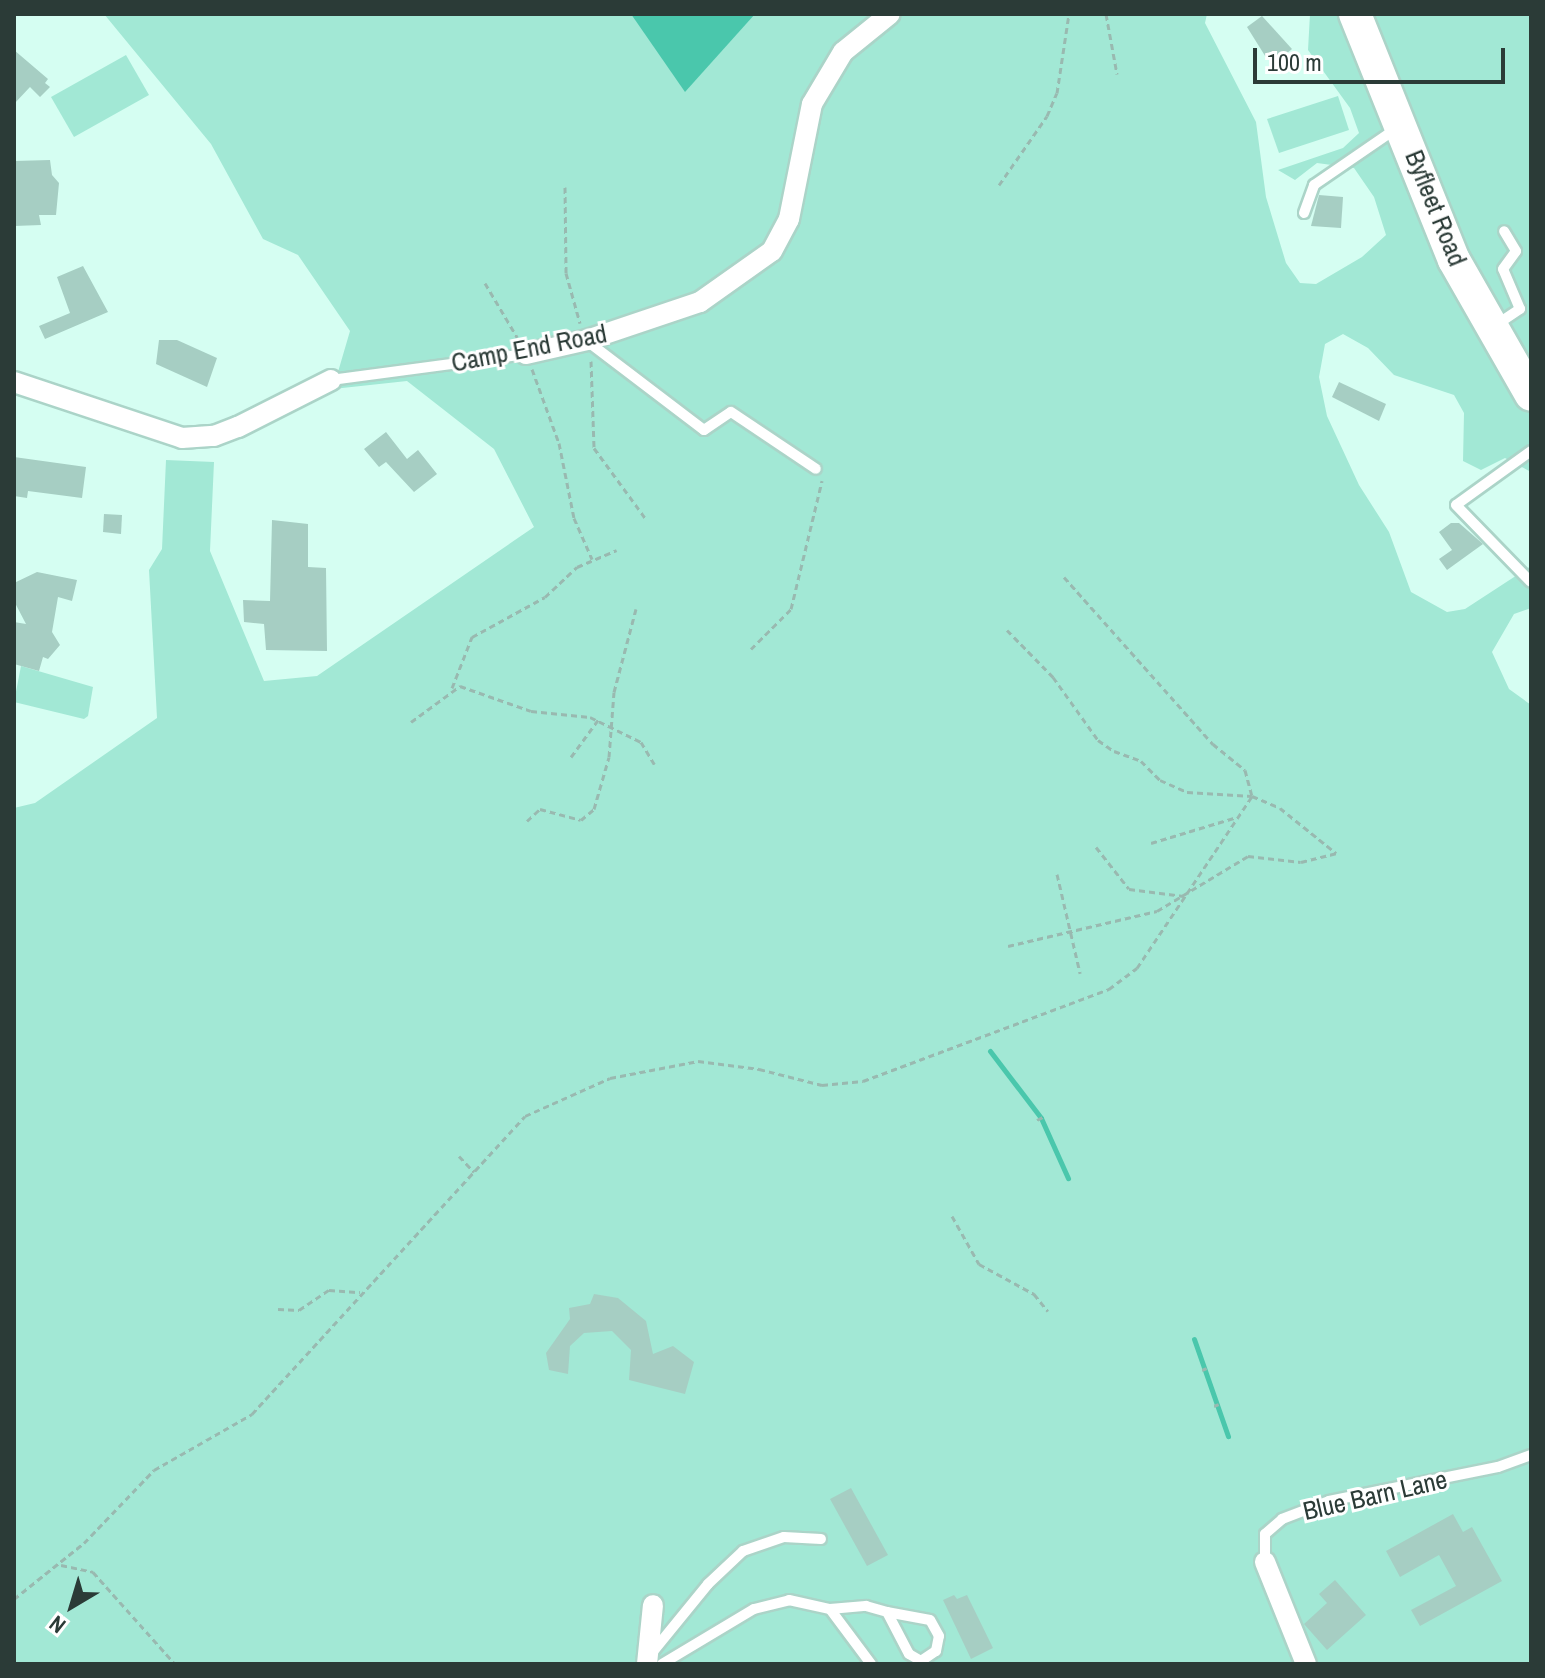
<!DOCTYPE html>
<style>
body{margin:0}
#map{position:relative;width:1545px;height:1678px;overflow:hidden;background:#d5fef2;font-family:"Archivo Narrow",sans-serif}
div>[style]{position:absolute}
.green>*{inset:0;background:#a2e8d5}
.water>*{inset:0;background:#4ac7ac}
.stream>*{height:5px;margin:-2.5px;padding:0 2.5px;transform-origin:2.5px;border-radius:2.5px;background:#4ac7ac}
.building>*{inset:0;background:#a6cec3}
.path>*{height:3px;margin-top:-1.5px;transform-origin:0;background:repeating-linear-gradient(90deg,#99b9b0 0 6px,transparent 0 10px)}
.roads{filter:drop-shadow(2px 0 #abd4c8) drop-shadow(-2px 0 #abd4c8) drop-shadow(0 2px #abd4c8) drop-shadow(0 -2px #abd4c8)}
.service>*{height:10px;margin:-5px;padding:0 5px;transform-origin:5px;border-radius:5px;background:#fff}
.minor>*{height:20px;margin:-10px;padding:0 10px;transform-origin:10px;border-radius:10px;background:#fff}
.primary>*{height:32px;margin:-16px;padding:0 16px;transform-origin:16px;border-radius:16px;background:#fff}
span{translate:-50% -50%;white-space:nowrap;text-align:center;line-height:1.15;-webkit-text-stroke:6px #fff;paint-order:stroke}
.street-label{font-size:26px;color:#2b3b37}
.frame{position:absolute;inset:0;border:16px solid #2b3b37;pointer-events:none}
.north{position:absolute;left:32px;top:1566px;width:80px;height:80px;-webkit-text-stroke:6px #fff;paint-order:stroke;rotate:218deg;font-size:22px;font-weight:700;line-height:32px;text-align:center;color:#2b3b37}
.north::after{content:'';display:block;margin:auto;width:28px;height:36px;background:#2b3b37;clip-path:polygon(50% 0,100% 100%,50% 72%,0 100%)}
.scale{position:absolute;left:1253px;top:48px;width:252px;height:36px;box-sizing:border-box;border:4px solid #2b3b37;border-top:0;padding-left:10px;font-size:24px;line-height:28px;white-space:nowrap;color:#2b3b37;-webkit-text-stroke:6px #fff;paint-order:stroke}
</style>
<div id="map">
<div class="green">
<div style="clip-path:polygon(104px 14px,1207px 14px,1205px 23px,1256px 122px,1266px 197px,1286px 263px,1300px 283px,1316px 284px,1362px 257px,1386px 235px,1374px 197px,1354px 168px,1317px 163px,1295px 180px,1278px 170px,1343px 148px,1359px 133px,1350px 108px,1308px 50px,1310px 14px,1531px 14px,1531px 472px,1505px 458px,1481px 470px,1463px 461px,1464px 413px,1454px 395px,1394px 375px,1368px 348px,1343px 334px,1325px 344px,1319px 377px,1327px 416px,1359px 485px,1389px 532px,1411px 592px,1447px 612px,1465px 609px,1531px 566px,1531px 608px,1514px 614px,1492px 652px,1509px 689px,1531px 705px,1531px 1664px,14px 1664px,14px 808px,35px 803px,157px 718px,149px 570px,162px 549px,166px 460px,214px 462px,210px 551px,264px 681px,317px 676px,534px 527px,494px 449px,407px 381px,333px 389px,350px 331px,298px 255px,263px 239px,211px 144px)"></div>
<div style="clip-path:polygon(126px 55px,149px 95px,74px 137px,51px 97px)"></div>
<div style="clip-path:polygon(1338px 96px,1349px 130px,1279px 153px,1267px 119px)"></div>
<div style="clip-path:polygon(21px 666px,93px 687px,88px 716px,84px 719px,14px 702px)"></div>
</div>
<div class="water">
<div style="clip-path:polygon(631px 14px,755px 14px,685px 92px)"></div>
</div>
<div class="stream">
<div style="left:990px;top:1051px;width:84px;rotate:52.7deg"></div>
<div style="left:1041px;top:1118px;width:66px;rotate:65.8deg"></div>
<div style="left:1194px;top:1339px;width:103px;rotate:70.7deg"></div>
</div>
<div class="building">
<div style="clip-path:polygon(1262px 16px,1292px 49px,1279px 60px,1267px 59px,1247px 27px)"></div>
<div style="clip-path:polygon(14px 50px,48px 79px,45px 83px,50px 87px,40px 97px,30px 87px,14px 104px)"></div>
<div style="clip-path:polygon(50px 160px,52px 175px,59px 183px,56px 215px,39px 215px,41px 225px,14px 226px,14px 161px)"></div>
<div style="clip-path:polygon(1319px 195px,1343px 197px,1341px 228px,1311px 226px)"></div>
<div style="clip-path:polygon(83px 266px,108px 312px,45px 339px,39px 326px,70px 313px,57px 277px)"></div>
<div style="clip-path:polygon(159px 340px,177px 340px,217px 358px,207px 387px,156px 364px)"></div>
<div style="clip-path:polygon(1339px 382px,1386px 404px,1379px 421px,1332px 397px)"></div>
<div style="clip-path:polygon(386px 432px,407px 459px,418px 450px,437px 474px,414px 492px,386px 462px,379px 467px,364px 449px)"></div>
<div style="clip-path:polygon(14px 457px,86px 467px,82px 498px,28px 491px,27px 498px,14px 496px)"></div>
<div style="clip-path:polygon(104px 514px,122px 515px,121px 534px,103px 532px)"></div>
<div style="clip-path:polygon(272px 520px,308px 524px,308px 567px,326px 568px,327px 651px,266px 650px,264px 624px,244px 622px,243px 600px,270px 601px)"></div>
<div style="clip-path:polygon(1451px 523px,1459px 523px,1483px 544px,1447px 570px,1439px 559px,1452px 550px,1439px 532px)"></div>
<div style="clip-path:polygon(37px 572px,77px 580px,72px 601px,58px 597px,52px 632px,60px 645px,48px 659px,43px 657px,39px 671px,14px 664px,14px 622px,26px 624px,14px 601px,14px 583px)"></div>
<div style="clip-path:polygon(594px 1294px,618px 1298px,646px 1321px,653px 1354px,673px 1346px,694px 1362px,685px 1394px,629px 1380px,631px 1350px,612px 1331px,584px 1333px,570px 1346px,568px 1374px,549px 1370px,546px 1353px,570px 1319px,569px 1308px,590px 1304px)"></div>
<div style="clip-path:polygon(851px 1488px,888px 1555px,867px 1566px,830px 1499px)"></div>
<div style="clip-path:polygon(1453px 1514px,1463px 1532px,1472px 1527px,1502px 1581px,1420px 1626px,1411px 1610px,1456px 1586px,1439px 1555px,1400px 1577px,1386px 1551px)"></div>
<div style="clip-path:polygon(1335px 1580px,1366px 1615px,1327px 1650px,1304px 1624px,1327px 1603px,1319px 1594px)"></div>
<div style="clip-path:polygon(954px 1595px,957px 1599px,967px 1595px,993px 1648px,971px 1659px,943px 1600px)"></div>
</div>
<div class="path">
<div style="left:1106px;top:14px;width:61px;rotate:79.6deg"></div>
<div style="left:999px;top:185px;width:84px;rotate:-55.2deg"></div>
<div style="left:1047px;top:116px;width:25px;rotate:-67deg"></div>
<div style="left:1057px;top:93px;width:80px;rotate:-81.4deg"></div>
<div style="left:565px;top:187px;width:86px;rotate:89.3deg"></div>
<div style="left:566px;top:273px;width:52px;rotate:74.4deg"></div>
<div style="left:485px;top:283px;width:63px;rotate:59.3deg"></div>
<div style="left:591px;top:361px;width:87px;rotate:88deg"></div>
<div style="left:594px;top:448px;width:88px;rotate:53.8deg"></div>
<div style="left:532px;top:369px;width:79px;rotate:70deg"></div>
<div style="left:559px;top:443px;width:76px;rotate:78.7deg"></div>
<div style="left:574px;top:518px;width:45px;rotate:66.3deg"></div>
<div style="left:1064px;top:577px;width:224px;rotate:48.3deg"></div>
<div style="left:1213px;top:744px;width:41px;rotate:39.1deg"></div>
<div style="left:1245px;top:770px;width:27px;rotate:75deg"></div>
<div style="left:1252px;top:796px;width:30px;rotate:23deg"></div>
<div style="left:1280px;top:808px;width:72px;rotate:38.8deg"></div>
<div style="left:1007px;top:630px;width:66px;rotate:45.6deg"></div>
<div style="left:1053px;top:677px;width:77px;rotate:54.5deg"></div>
<div style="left:1098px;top:740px;width:19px;rotate:35deg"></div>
<div style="left:1114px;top:751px;width:29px;rotate:20deg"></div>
<div style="left:1141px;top:761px;width:27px;rotate:45deg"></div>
<div style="left:1160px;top:780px;width:30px;rotate:24deg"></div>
<div style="left:1187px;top:792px;width:65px;rotate:3.5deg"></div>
<div style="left:751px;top:649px;width:57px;rotate:-45deg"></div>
<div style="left:791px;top:609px;width:132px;rotate:-76.4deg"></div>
<div style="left:452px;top:688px;width:55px;rotate:-68.6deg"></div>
<div style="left:472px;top:637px;width:83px;rotate:-28.7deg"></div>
<div style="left:545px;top:597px;width:44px;rotate:-43.2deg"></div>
<div style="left:577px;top:567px;width:43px;rotate:-23deg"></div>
<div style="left:411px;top:722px;width:61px;rotate:-36.3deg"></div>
<div style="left:460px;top:686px;width:75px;rotate:19.4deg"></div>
<div style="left:531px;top:711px;width:59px;rotate:5.8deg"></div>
<div style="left:590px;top:717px;width:57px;rotate:26.1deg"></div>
<div style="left:641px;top:742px;width:26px;rotate:59deg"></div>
<div style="left:571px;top:757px;width:46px;rotate:-53.9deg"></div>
<div style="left:527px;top:821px;width:18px;rotate:-43deg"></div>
<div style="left:540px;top:809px;width:42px;rotate:15deg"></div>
<div style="left:581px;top:820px;width:17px;rotate:-40deg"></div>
<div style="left:594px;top:809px;width:54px;rotate:-73.9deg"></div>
<div style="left:609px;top:757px;width:65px;rotate:-85.6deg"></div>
<div style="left:614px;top:692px;width:86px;rotate:-75.2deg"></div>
<div style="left:1151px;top:843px;width:90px;rotate:-16.8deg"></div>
<div style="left:1096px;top:847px;width:53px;rotate:51.8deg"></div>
<div style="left:1129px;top:889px;width:55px;rotate:7.3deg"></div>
<div style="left:1057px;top:874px;width:102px;rotate:76.9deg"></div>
<div style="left:1008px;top:946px;width:153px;rotate:-13.2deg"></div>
<div style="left:1157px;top:911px;width:106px;rotate:-31.1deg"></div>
<div style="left:1248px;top:856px;width:53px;rotate:6.5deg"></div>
<div style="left:1301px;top:862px;width:36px;rotate:-14deg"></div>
<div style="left:1037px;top:1120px;width:9px;rotate:-27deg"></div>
<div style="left:459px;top:1156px;width:22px;rotate:47deg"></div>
<div style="left:952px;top:1216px;width:55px;rotate:60.6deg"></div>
<div style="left:979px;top:1264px;width:63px;rotate:28.6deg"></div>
<div style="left:1034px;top:1294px;width:22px;rotate:51deg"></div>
<div style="left:278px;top:1309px;width:21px;rotate:3deg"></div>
<div style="left:299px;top:1310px;width:36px;rotate:-34deg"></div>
<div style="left:329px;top:1290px;width:31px;rotate:4deg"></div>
<div style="left:1202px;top:1370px;width:5px;rotate:-22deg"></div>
<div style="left:1214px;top:1406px;width:5px;rotate:-22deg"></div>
<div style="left:61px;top:1565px;width:33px;rotate:12deg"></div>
<div style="left:93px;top:1572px;width:123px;rotate:48.3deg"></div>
<div style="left:14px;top:1599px;width:90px;rotate:-38.7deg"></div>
<div style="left:84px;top:1543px;width:101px;rotate:-46.2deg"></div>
<div style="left:154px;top:1470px;width:113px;rotate:-29.7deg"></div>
<div style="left:252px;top:1414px;width:404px;rotate:-47.5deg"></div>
<div style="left:525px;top:1116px;width:93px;rotate:-24.1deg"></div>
<div style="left:610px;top:1078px;width:90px;rotate:-10.9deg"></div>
<div style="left:698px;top:1061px;width:62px;rotate:7.5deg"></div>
<div style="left:759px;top:1069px;width:65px;rotate:14.3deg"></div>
<div style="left:822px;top:1085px;width:41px;rotate:-5.6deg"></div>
<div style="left:863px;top:1081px;width:263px;rotate:-20.5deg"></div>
<div style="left:1109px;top:989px;width:35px;rotate:-37deg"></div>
<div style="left:1137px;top:968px;width:207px;rotate:-56.2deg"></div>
</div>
<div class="roads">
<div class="service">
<div style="left:1304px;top:213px;width:30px;rotate:-70deg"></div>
<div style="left:1314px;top:185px;width:101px;rotate:-34.5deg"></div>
<div style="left:1496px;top:325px;width:29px;rotate:-34deg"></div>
<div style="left:1520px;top:309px;width:43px;rotate:-113deg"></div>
<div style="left:1503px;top:269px;width:22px;rotate:-54deg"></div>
<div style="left:1516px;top:251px;width:23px;rotate:-121deg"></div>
<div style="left:587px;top:341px;width:147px;rotate:37.3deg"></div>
<div style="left:704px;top:430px;width:32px;rotate:-34deg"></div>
<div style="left:731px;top:412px;width:102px;rotate:33.8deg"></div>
<div style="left:331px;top:380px;width:197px;rotate:-7.6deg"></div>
<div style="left:1531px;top:451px;width:92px;rotate:144.2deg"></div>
<div style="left:1456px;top:505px;width:107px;rotate:45.8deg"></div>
<div style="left:1265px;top:1562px;width:28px;rotate:-90deg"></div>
<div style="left:1265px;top:1534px;width:23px;rotate:-41deg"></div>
<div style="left:1282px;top:1519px;width:50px;rotate:-21deg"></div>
<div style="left:1329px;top:1501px;width:172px;rotate:-11.4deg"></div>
<div style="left:1498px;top:1467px;width:35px;rotate:-20deg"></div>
<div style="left:830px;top:1609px;width:36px;rotate:-5deg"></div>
<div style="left:866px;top:1606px;width:22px;rotate:16deg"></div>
<div style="left:887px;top:1612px;width:47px;rotate:62.4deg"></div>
<div style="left:909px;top:1654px;width:14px;rotate:30deg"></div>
<div style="left:921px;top:1661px;width:18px;rotate:-34deg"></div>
<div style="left:936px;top:1651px;width:15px;rotate:-79deg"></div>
<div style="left:939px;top:1636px;width:18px;rotate:-119deg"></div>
<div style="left:930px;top:1620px;width:44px;rotate:-169.5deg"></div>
<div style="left:651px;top:1654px;width:90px;rotate:-50.8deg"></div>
<div style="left:708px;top:1584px;width:48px;rotate:-43.3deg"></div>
<div style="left:743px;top:1551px;width:43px;rotate:-18.9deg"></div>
<div style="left:784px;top:1537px;width:37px;rotate:3deg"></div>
<div style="left:662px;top:1664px;width:107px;rotate:-30.9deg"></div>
<div style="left:754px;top:1609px;width:36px;rotate:-14deg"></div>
<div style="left:789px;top:1600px;width:42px;rotate:12.4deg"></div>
<div style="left:830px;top:1609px;width:69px;rotate:53.3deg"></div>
</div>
<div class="minor">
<div style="left:526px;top:354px;width:63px;rotate:-12.9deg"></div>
<div style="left:587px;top:340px;width:119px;rotate:-18.6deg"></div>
<div style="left:700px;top:302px;width:88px;rotate:-35.3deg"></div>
<div style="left:772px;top:251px;width:36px;rotate:-62deg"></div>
<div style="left:789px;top:219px;width:117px;rotate:-78.7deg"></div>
<div style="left:812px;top:104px;width:61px;rotate:-59.2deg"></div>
<div style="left:843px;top:52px;width:60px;rotate:-39deg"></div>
<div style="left:14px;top:382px;width:177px;rotate:18.4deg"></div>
<div style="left:182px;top:438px;width:32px;rotate:-4deg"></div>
<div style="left:214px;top:436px;width:26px;rotate:-21deg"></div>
<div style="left:238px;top:427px;width:104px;rotate:-26.8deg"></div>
<div style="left:1265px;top:1562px;width:110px;rotate:68.1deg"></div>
<div style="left:647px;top:1664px;width:59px;rotate:-84.2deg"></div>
</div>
<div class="primary">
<div style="left:1355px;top:14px;width:265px;rotate:68.1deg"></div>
<div style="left:1454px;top:260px;width:155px;rotate:60.3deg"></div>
</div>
</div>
<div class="street-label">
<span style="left:1436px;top:208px;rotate:68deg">Byfleet Road</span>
<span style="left:529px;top:348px;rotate:-11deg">Camp End Road</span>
<span style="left:1375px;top:1495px;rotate:-13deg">Blue Barn Lane</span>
</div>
<div class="frame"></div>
<div class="north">N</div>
<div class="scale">100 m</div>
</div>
